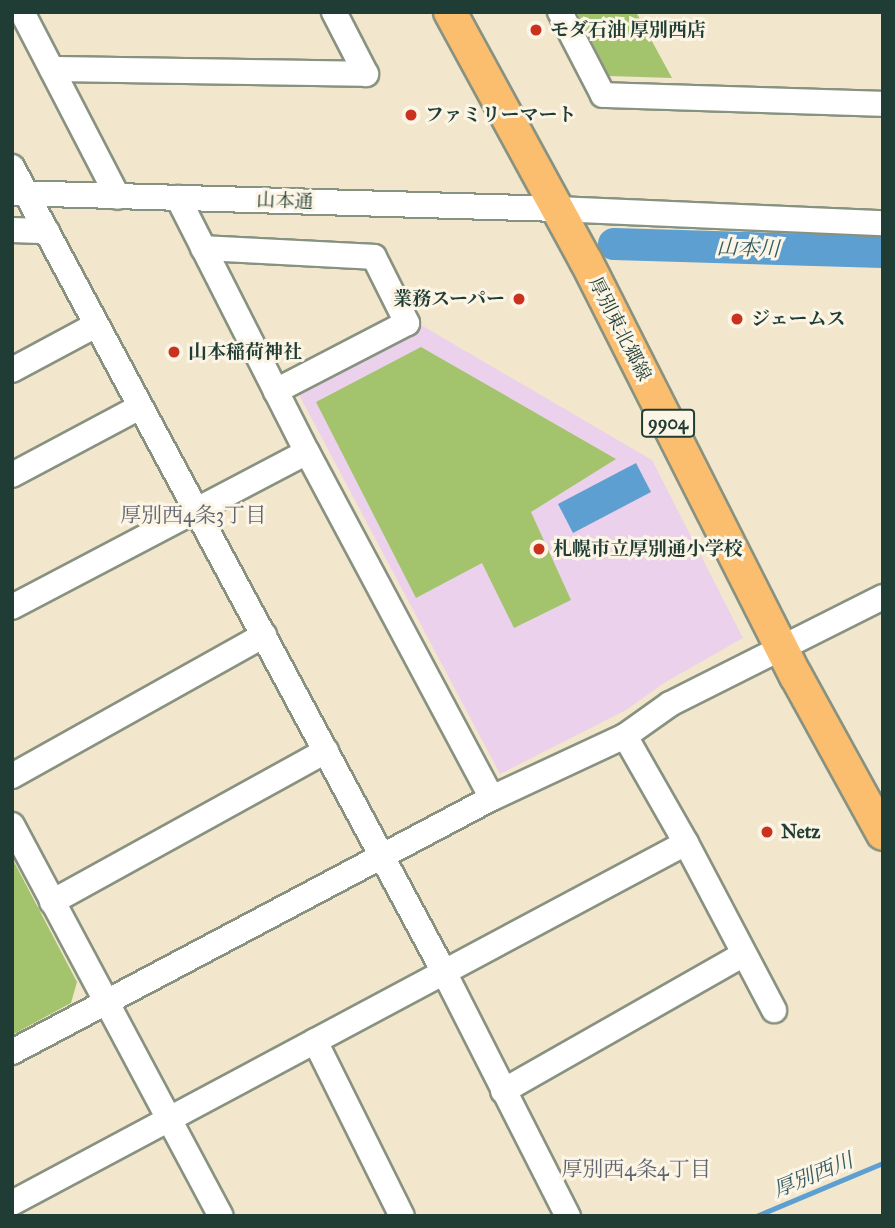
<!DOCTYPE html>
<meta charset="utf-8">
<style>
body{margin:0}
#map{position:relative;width:895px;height:1228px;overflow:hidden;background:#f2e7cc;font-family:"IM FELL Great Primer","Noto Serif JP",serif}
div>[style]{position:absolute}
.built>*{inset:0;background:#ebd1eb}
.green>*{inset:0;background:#a3c46d}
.water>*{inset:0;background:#5e9fd1}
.stream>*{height:5px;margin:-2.5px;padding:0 2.5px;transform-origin:2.5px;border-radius:2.5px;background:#5e9fd1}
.river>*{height:32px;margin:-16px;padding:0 16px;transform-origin:16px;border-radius:16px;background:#5e9fd1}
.roads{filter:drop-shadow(2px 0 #889280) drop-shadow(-2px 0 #889280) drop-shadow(0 2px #889280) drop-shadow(0 -2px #889280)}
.minor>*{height:24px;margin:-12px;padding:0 12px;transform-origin:12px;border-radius:12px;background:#fff}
.major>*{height:32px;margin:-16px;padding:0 16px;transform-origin:16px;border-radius:16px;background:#fbbd6e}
.dots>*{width:19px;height:19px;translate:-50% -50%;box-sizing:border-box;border:4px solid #fcf5e5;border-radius:50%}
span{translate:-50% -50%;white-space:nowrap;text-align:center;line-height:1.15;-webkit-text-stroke:6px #fcf5e5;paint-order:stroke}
.shield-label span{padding:2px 5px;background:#fcf5e5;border:2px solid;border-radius:5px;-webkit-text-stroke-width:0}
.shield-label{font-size:18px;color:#1f3d34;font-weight:700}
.poi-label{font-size:19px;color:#1f3d34;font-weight:700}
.left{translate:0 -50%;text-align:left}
.right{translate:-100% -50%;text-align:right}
.street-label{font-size:19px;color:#1f3d34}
.water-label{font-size:21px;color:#325a63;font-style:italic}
.neighbourhood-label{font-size:21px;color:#5f6471}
.frame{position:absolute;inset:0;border:14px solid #1f3d34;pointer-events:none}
</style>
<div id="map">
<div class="built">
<div style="clip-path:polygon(421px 325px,652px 460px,743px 638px,664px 683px,626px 710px,500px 774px,297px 391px)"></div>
</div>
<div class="green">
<div style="clip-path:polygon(577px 12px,636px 12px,672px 78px,609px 76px)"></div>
<div style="clip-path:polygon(421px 347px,616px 459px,531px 512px,571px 600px,514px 628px,482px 563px,416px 598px,316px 402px)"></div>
<div style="clip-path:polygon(12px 858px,77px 982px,71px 1003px,12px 1035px)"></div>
</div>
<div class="water">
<div style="clip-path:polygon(636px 463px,651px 492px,573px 533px,558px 504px)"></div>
</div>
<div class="stream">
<div style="left:756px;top:1216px;width:138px;rotate:-22.7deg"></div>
</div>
<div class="river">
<div style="left:614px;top:244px;width:269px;rotate:1.7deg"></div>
</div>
<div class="roads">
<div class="minor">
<div style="left:22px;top:12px;width:208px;rotate:62.6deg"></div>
<div style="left:560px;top:12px;width:93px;rotate:62.6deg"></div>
<div style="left:603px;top:95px;width:280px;rotate:1.8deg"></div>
<div style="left:52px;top:69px;width:314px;rotate:0.9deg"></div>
<div style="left:366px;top:74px;width:70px;rotate:-117.3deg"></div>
<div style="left:12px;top:167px;width:914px;rotate:61.78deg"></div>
<div style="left:444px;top:972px;width:274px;rotate:63.1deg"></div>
<div style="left:13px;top:193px;width:544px;rotate:1.68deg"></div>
<div style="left:557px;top:209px;width:326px;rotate:2.5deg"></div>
<div style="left:178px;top:198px;width:285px;rotate:63.1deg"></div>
<div style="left:307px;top:452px;width:392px;rotate:61.9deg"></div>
<div style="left:12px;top:230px;width:35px;rotate:2deg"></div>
<div style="left:203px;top:248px;width:171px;rotate:3deg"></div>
<div style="left:374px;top:257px;width:74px;rotate:63.4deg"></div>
<div style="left:407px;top:323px;width:148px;rotate:152.6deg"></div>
<div style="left:12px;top:370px;width:95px;rotate:-28.2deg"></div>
<div style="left:12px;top:475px;width:145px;rotate:-28deg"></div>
<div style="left:12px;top:607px;width:333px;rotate:-27.7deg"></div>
<div style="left:625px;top:736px;width:123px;rotate:60.3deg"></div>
<div style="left:686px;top:843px;width:189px;rotate:62.2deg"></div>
<div style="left:12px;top:776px;width:289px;rotate:-29.2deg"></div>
<div style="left:12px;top:825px;width:443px;rotate:61.9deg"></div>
<div style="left:52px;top:902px;width:313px;rotate:-28.9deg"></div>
<div style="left:315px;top:1041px;width:195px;rotate:63.6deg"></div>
<div style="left:12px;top:1052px;width:543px;rotate:-27.89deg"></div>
<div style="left:492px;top:798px;width:147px;rotate:-25deg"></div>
<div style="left:625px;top:736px;width:55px;rotate:-35.4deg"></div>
<div style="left:670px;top:704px;width:238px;rotate:-26.7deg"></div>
<div style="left:503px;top:1091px;width:277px;rotate:-29.6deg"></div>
<div style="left:12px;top:1203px;width:764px;rotate:-28.11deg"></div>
</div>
<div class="major">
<div style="left:450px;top:12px;width:284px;rotate:61.4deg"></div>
<div style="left:586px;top:261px;width:465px;rotate:63.2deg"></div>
<div style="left:796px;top:676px;width:180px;rotate:61.2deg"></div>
</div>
</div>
<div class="dots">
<div style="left:536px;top:30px;background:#c8321e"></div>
<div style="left:411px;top:115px;background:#c8321e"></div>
<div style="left:519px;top:299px;background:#c8321e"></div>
<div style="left:737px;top:319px;background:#c8321e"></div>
<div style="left:174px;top:352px;background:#c8321e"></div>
<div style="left:539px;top:549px;background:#c8321e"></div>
<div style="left:767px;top:832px;background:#c8321e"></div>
</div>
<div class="shield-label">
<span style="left:668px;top:423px">9904</span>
</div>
<div class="poi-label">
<span class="left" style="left:550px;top:30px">モダ石油 厚別西店</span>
<span class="left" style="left:425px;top:115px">ファミリーマート</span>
<span class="right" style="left:505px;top:299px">業務スーパー</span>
<span class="left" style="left:751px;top:319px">ジェームス</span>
<span class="left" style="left:188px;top:352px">山本稲荷神社</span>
<span class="left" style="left:553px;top:549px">札幌市立厚別通小学校</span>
<span class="left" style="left:781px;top:832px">Netz</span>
</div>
<div class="street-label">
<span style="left:285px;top:201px;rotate:2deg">山本通</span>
<span style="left:620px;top:329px;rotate:63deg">厚別東北郷線</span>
</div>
<div class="water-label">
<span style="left:748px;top:248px;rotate:2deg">山本川</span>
<span style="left:813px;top:1175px;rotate:-22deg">厚別西川</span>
</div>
<div class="neighbourhood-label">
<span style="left:193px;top:515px">厚別西4条3丁目</span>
<span style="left:636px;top:1169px">厚別西4条4丁目</span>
</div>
<div class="frame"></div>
</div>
